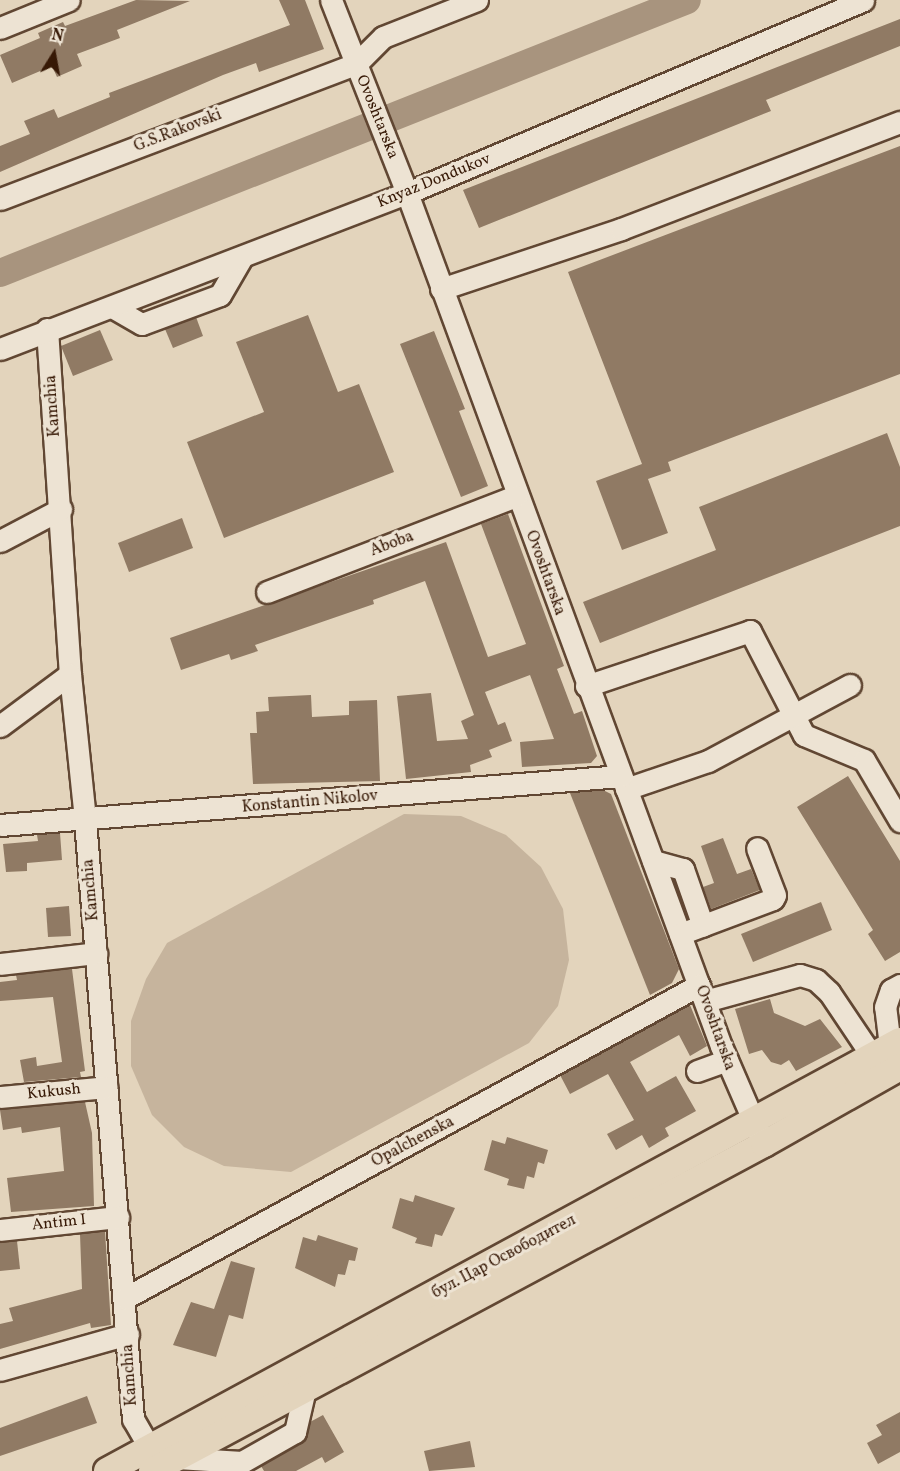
<!DOCTYPE html>
<meta charset="utf-8">
<style>
body{margin:0}
#map{position:relative;width:900px;height:1471px;overflow:hidden;background:#e3d4bc;font-family:Vollkorn,serif}
div>[style]{position:absolute}
.green>*{inset:0;background:#c6b49d}
.river>*{height:28px;margin:-14px;padding:0 14px;transform-origin:14px;border-radius:14px;background:#a8947e}
.building>*{inset:0;background:#907a64}
.roads{filter:drop-shadow(2px 0 #614733) drop-shadow(-2px 0 #614733) drop-shadow(0 2px #614733) drop-shadow(0 -2px #614733)}
.minor>*{height:21px;margin:-10.5px;padding:0 10.5px;transform-origin:10.5px;border-radius:10.5px;background:#ede3d3}
.major>*{height:26px;margin:-13px;padding:0 13px;transform-origin:13px;border-radius:13px;background:#e3d4bc}
span{translate:-50% -50%;white-space:nowrap;text-align:center;line-height:1.15;-webkit-text-stroke:6px #ede3d3;paint-order:stroke}
.street-label{font-size:16px;color:#361805}
.north{position:absolute;left:24px;top:24px;width:60px;height:60px;-webkit-text-stroke:4px #ede3d3;paint-order:stroke;rotate:11deg;font-size:16px;font-weight:700;line-height:24px;text-align:center;color:#361805}
.north::after{content:'';display:block;margin:auto;width:21px;height:27px;background:#361805;clip-path:polygon(50% 0,100% 100%,50% 72%,0 100%)}
</style>
<div id="map">
<div class="green">
<div style="clip-path:polygon(404px 814px,461px 816px,506px 835px,541px 867px,563px 909px,569px 960px,558px 1006px,529px 1043px,291px 1172px,224px 1166px,184px 1147px,152px 1115px,131px 1066px,131px 1021px,146px 979px,167px 943px)"></div>
</div>
<div class="river">
<div style="left:0;top:273px;width:739px;rotate:-21.67deg"></div>
</div>
<div class="building">
<div style="clip-path:polygon(136px 0,190px 1px,117px 30px,120px 38px,77px 54px,82px 66px,57px 77px,52px 66px,12px 83px,0 55px,40px 38px,38px 33px,63px 22px,65px 26px)"></div>
<div style="clip-path:polygon(279px 0,305px 0,324px 49px,259px 72px,256px 63px,223px 75px,0 172px,0 146px,30px 134px,24px 121px,54px 109px,58px 118px,110px 97px,109px 93px,290px 25px)"></div>
<div style="clip-path:polygon(900px 19px,900px 46px,766px 100px,771px 111px,479px 228px,463px 190px)"></div>
<div style="clip-path:polygon(900px 146px,900px 374px,668px 462px,671px 471px,648px 479px,668px 533px,622px 550px,596px 481px,642px 464px,568px 272px)"></div>
<div style="clip-path:polygon(308px 315px,338px 392px,359px 384px,394px 472px,224px 538px,187px 442px,264px 412px,236px 342px)"></div>
<div style="clip-path:polygon(196px 317px,203px 336px,173px 348px,165px 329px)"></div>
<div style="clip-path:polygon(100px 330px,113px 360px,73px 376px,61px 346px)"></div>
<div style="clip-path:polygon(434px 331px,465px 409px,459px 411px,488px 486px,461px 497px,400px 344px)"></div>
<div style="clip-path:polygon(887px 433px,900px 467px,900px 526px,600px 643px,583px 602px,716px 550px,699px 507px)"></div>
<div style="clip-path:polygon(508px 514px,564px 666px,557px 669px,574px 714px,582px 711px,597px 756px,591px 763px,522px 767px,520px 742px,554px 739px,530px 675px,485px 692px,498px 725px,505px 722px,512px 741px,489px 750px,492px 757px,470px 765px,471px 772px,406px 779px,397px 696px,431px 693px,437px 741px,468px 739px,461px 721px,474px 715px,425px 581px,373px 600px,374px 604px,255px 645px,258px 651px,231px 660px,229px 654px,181px 670px,170px 638px,446px 542px,488px 657px,526px 644px,481px 524px)"></div>
<div style="clip-path:polygon(182px 518px,193px 548px,129px 572px,118px 543px)"></div>
<div style="clip-path:polygon(311px 695px,312px 717px,349px 715px,349px 701px,377px 700px,380px 781px,253px 784px,250px 733px,257px 733px,256px 712px,269px 711px,268px 697px)"></div>
<div style="clip-path:polygon(848px 776px,900px 861px,900px 952px,885px 961px,868px 934px,873px 930px,797px 807px)"></div>
<div style="clip-path:polygon(603px 790px,611px 794px,679px 969px,672px 983px,650px 995px,570px 793px)"></div>
<div style="clip-path:polygon(60px 833px,62px 860px,27px 863px,27px 871px,6px 872px,3px 844px,38px 841px,37px 835px)"></div>
<div style="clip-path:polygon(723px 838px,737px 874px,751px 869px,760px 890px,711px 909px,703px 887px,714px 883px,701px 846px)"></div>
<div style="clip-path:polygon(821px 902px,832px 930px,753px 962px,741px 934px)"></div>
<div style="clip-path:polygon(69px 906px,71px 936px,48px 937px,46px 908px)"></div>
<div style="clip-path:polygon(72px 969px,85px 1071px,80px 1072px,81px 1077px,24px 1082px,20px 1060px,36px 1057px,37px 1066px,62px 1062px,53px 997px,0 1001px,0 982px,17px 980px,16px 975px)"></div>
<div style="clip-path:polygon(770px 999px,774px 1013px,805px 1026px,820px 1019px,842px 1047px,796px 1071px,789px 1060px,781px 1065px,771px 1062px,762px 1050px,749px 1054px,735px 1009px)"></div>
<div style="clip-path:polygon(690px 1005px,707px 1046px,690px 1056px,679px 1035px,630px 1062px,647px 1092px,676px 1076px,696px 1111px,665px 1128px,669px 1136px,649px 1148px,642px 1135px,616px 1150px,607px 1134px,634px 1120px,608px 1074px,570px 1094px,560px 1075px)"></div>
<div style="clip-path:polygon(85px 1102px,92px 1133px,94px 1206px,11px 1212px,7px 1178px,64px 1171px,60px 1127px,22px 1133px,21px 1127px,3px 1130px,0 1110px)"></div>
<div style="clip-path:polygon(507px 1137px,548px 1150px,544px 1164px,538px 1162px,534px 1178px,527px 1176px,524px 1189px,507px 1185px,509px 1179px,484px 1170px,492px 1140px,505px 1144px)"></div>
<div style="clip-path:polygon(415px 1195px,455px 1208px,442px 1236px,435px 1234px,432px 1247px,415px 1243px,417px 1238px,392px 1228px,400px 1198px,413px 1202px)"></div>
<div style="clip-path:polygon(105px 1231px,111px 1325px,91px 1328px,90px 1323px,0 1349px,0 1324px,13px 1321px,9px 1308px,82px 1289px,80px 1234px)"></div>
<div style="clip-path:polygon(318px 1235px,358px 1248px,355px 1261px,349px 1260px,345px 1275px,338px 1274px,335px 1287px,295px 1268px,303px 1237px,316px 1241px)"></div>
<div style="clip-path:polygon(17px 1241px,20px 1269px,0 1271px,0 1243px)"></div>
<div style="clip-path:polygon(231px 1261px,255px 1268px,243px 1319px,229px 1315px,216px 1357px,173px 1345px,191px 1302px,214px 1309px)"></div>
<div style="clip-path:polygon(87px 1396px,97px 1423px,0 1456px,0 1428px)"></div>
<div style="clip-path:polygon(900px 1412px,900px 1452px,878px 1464px,867px 1443px,882px 1435px,876px 1425px)"></div>
<div style="clip-path:polygon(323px 1415px,344px 1452px,325px 1463px,322px 1457px,296px 1471px,264px 1471px,261px 1466px,302px 1443px,310px 1422px)"></div>
<div style="clip-path:polygon(470px 1441px,475px 1467px,429px 1471px,424px 1451px)"></div>
</div>
<div class="roads">
<div class="minor">
<div style="left:331px;top:0;width:207px;rotate:68.5deg"></div>
<div style="left:407px;top:193px;width:909px;rotate:69.79deg"></div>
<div style="left:721px;top:1046px;width:98px;rotate:66.6deg"></div>
<div style="left:0;top:28px;width:74px;rotate:-22.1deg"></div>
<div style="left:0;top:199px;width:381px;rotate:-20.8deg"></div>
<div style="left:356px;top:64px;width:38px;rotate:-45deg"></div>
<div style="left:383px;top:37px;width:101px;rotate:-21.5deg"></div>
<div style="left:441px;top:289px;width:190px;rotate:-18.4deg"></div>
<div style="left:621px;top:229px;width:299px;rotate:-21deg"></div>
<div style="left:112px;top:307px;width:34px;rotate:30deg"></div>
<div style="left:142px;top:324px;width:83px;rotate:-20.4deg"></div>
<div style="left:220px;top:295px;width:44px;rotate:-59.9deg"></div>
<div style="left:47px;top:329px;width:346px;rotate:86.2deg"></div>
<div style="left:70px;top:674px;width:147px;rotate:84.1deg"></div>
<div style="left:85px;top:820px;width:601px;rotate:85.42deg"></div>
<div style="left:133px;top:1419px;width:34px;rotate:60deg"></div>
<div style="left:0;top:349px;width:436px;rotate:-21deg"></div>
<div style="left:407px;top:193px;width:495px;rotate:-22.9deg"></div>
<div style="left:0;top:541px;width:69px;rotate:-27.7deg"></div>
<div style="left:267px;top:592px;width:267px;rotate:-21.1deg"></div>
<div style="left:586px;top:686px;width:173px;rotate:-18.5deg"></div>
<div style="left:750px;top:631px;width:117px;rotate:62.6deg"></div>
<div style="left:804px;top:735px;width:65px;rotate:22.6deg"></div>
<div style="left:864px;top:760px;width:71px;rotate:59.5deg"></div>
<div style="left:0;top:726px;width:87px;rotate:-36.6deg"></div>
<div style="left:626px;top:789px;width:87px;rotate:-18.9deg"></div>
<div style="left:708px;top:761px;width:161px;rotate:-28.2deg"></div>
<div style="left:0;top:825px;width:623px;rotate:-4.51deg"></div>
<div style="left:653px;top:861px;width:31px;rotate:15deg"></div>
<div style="left:683px;top:869px;width:60px;rotate:70.7deg"></div>
<div style="left:680px;top:934px;width:99px;rotate:-20.6deg"></div>
<div style="left:773px;top:899px;width:4px;rotate:-63deg"></div>
<div style="left:775px;top:895px;width:50px;rotate:-111deg"></div>
<div style="left:0;top:964px;width:97px;rotate:-6.5deg"></div>
<div style="left:705px;top:1001px;width:98px;rotate:-15.3deg"></div>
<div style="left:800px;top:975px;width:17px;rotate:17deg"></div>
<div style="left:816px;top:980px;width:18px;rotate:43deg"></div>
<div style="left:829px;top:992px;width:77px;rotate:56.1deg"></div>
<div style="left:890px;top:1046px;width:39px;rotate:-97deg"></div>
<div style="left:885px;top:1007px;width:18px;rotate:-71deg"></div>
<div style="left:891px;top:990px;width:10px;rotate:-29deg"></div>
<div style="left:697px;top:1071px;width:32px;rotate:-20deg"></div>
<div style="left:0;top:1097px;width:107px;rotate:-5.3deg"></div>
<div style="left:0;top:1230px;width:119px;rotate:-6.3deg"></div>
<div style="left:125px;top:1298px;width:654px;rotate:-28.6deg"></div>
<div style="left:0;top:1370px;width:133px;rotate:-15.7deg"></div>
<div style="left:177px;top:1458px;width:65px;rotate:3.5deg"></div>
<div style="left:242px;top:1462px;width:61px;rotate:-29.5deg"></div>
<div style="left:295px;top:1432px;width:44px;rotate:-76.9deg"></div>
</div>
<div class="major">
<div style="left:107px;top:1471px;width:902px;rotate:-28.47deg"></div>
<div style="left:152px;top:1471px;width:694px;rotate:-28.12deg"></div>
<div style="left:764px;top:1144px;width:156px;rotate:-29.5deg"></div>
</div>
</div>
<div class="street-label">
<span style="left:377px;top:117px;rotate:68deg">Ovoshtarska</span>
<span style="left:178px;top:131px;rotate:-21deg">G.S.Rakovski</span>
<span style="left:434px;top:181px;rotate:-22deg">Knyaz Dondukov</span>
<span style="left:53px;top:406px;rotate:-94deg">Kamchia</span>
<span style="left:392px;top:544px;rotate:-21deg">Aboba</span>
<span style="left:545px;top:573px;rotate:70deg">Ovoshtarska</span>
<span style="left:310px;top:802px;rotate:-5deg">Konstantin Nikolov</span>
<span style="left:91px;top:890px;rotate:-95deg">Kamchia</span>
<span style="left:715px;top:1028px;rotate:70deg">Ovoshtarska</span>
<span style="left:54px;top:1092px;rotate:-6deg">Kukush</span>
<span style="left:413px;top:1142px;rotate:-28deg">Opalchenska</span>
<span style="left:59px;top:1223px;rotate:-6deg">Antim I</span>
<span style="left:504px;top:1257px;rotate:-28deg">бул. Цар Освободител</span>
<span style="left:130px;top:1375px;rotate:-94deg">Kamchia</span>
</div>
<div class="north">N</div>
</div>
